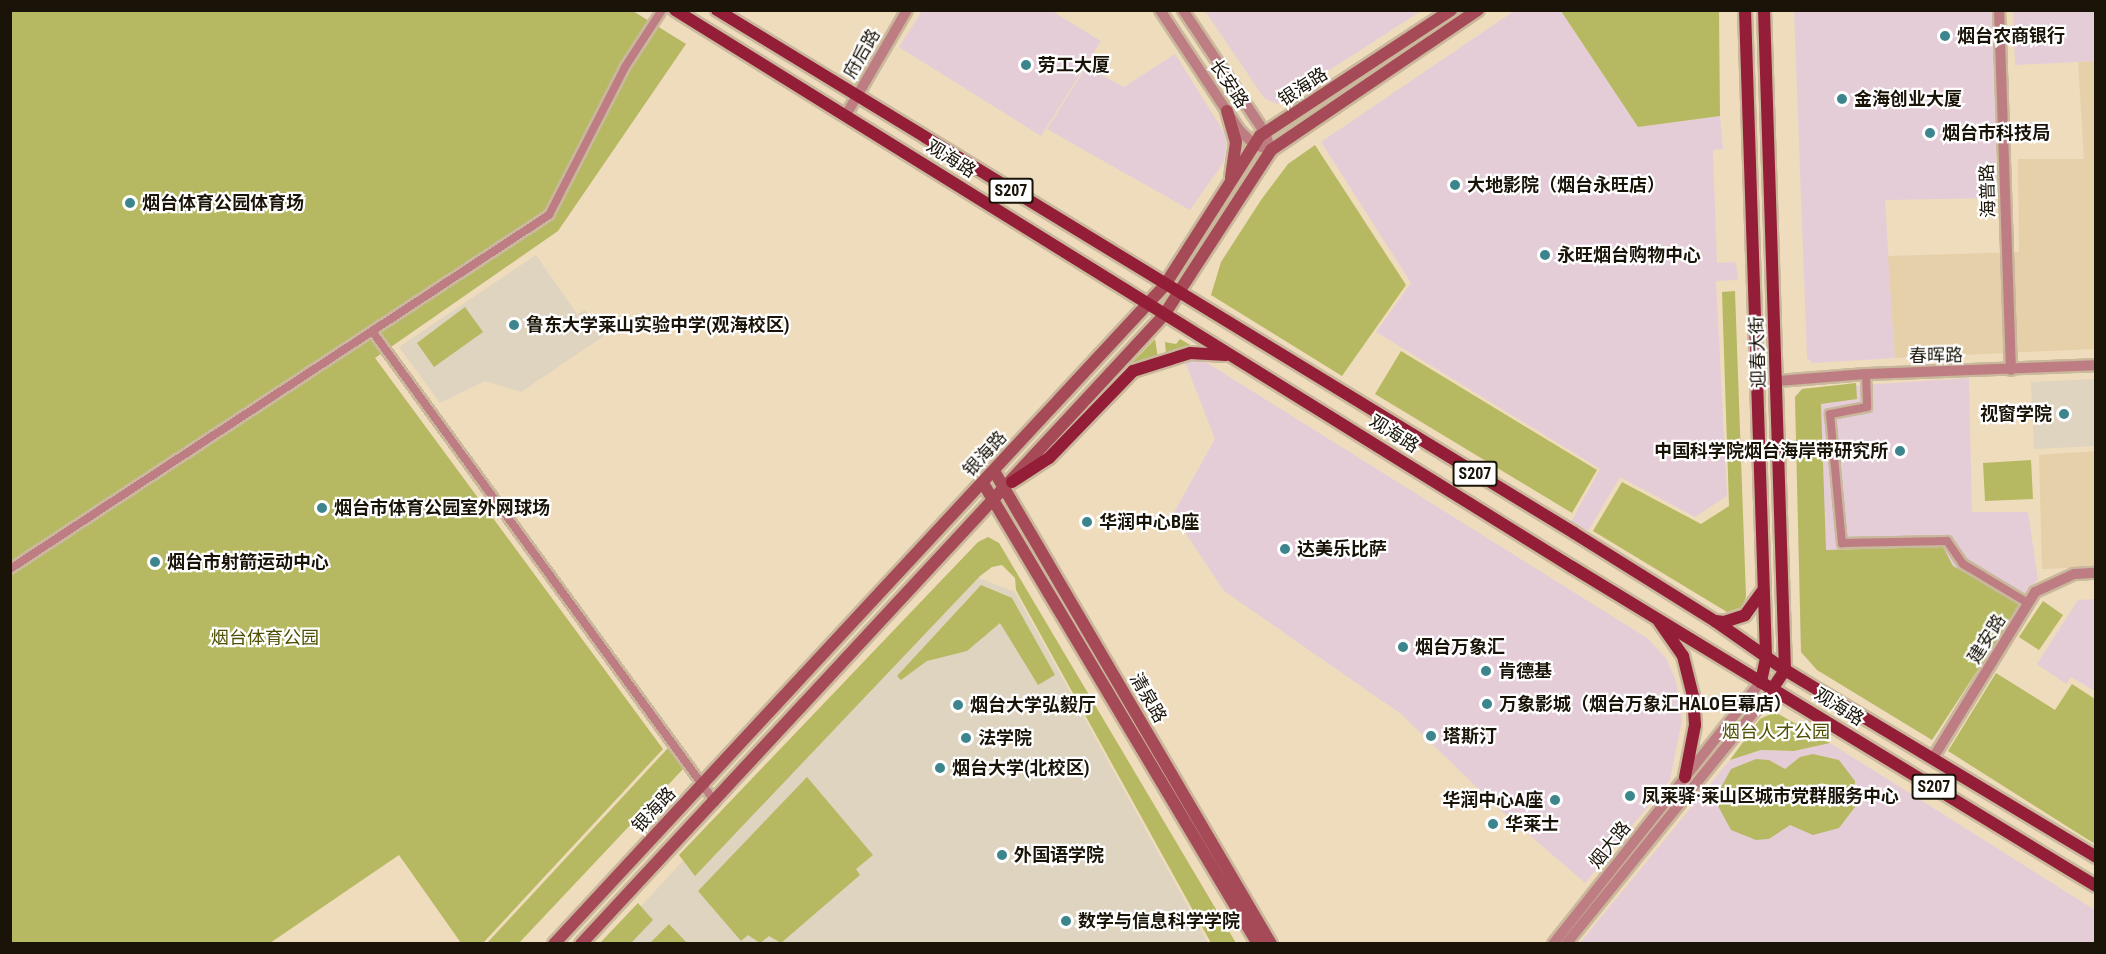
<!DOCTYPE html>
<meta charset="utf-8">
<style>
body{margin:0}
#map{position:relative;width:2106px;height:954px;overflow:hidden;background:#efdcbc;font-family:"Roboto Condensed","Noto Sans SC",sans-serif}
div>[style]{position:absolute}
.commercial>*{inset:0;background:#e5cdd8}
.built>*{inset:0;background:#e6d0aa}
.education>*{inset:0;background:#ded4bf}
.green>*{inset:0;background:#b6b961}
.roads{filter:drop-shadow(2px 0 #c9b89c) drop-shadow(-2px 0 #c9b89c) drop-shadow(0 2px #c9b89c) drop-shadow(0 -2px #c9b89c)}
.minor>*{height:8px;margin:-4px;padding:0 4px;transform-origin:4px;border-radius:4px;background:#be7d82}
.tertiary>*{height:10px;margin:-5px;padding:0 5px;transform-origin:5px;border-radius:5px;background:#be7d82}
.secondary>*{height:12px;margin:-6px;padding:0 6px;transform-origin:6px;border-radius:6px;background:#a74a57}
.primary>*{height:12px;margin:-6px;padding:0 6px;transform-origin:6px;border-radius:6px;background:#941d38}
.dots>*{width:16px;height:16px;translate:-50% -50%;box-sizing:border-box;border:3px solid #fff;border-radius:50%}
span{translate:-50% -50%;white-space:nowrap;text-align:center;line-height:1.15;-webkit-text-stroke:4.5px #fff;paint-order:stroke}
.shield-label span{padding:2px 4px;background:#fff;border:2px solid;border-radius:4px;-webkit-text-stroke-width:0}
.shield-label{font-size:16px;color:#1a1408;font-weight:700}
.poi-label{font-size:18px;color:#1a1408;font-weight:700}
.left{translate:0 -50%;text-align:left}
.right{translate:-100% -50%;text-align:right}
.street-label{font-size:18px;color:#1a1408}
.park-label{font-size:18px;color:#4f5002}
.frame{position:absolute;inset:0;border:12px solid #1a1408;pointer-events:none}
</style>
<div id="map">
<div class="commercial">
<div style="clip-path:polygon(922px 11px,1052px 11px,1101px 41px,1041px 136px,899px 47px)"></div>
<div style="clip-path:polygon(1205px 11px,1421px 11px,1277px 104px,1264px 98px)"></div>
<div style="clip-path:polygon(1514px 11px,1561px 11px,1638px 127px,1720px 116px,1723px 149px,1713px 150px,1717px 263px,1736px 262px,1738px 280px,1716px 281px,1727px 496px,1695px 517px,1620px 477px,1588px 531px,1571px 522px,1600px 469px,1376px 332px,1411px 283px,1321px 142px)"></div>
<div style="clip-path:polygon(1794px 11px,1993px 11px,1997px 198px,1885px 200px,1895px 358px,1813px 363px,1807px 358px)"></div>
<div style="clip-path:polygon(2013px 11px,2095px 11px,2095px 61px,2015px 65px)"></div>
<div style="clip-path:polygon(1175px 54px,1227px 137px,1224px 162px,1190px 210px,1047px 129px,1086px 67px,1124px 87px)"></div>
<div style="clip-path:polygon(1201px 359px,1647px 638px,1666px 658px,1676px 681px,1682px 720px,1670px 780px,1585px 883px,1497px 807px,1401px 714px,1224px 591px,1173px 514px,1215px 439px,1185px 362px)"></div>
<div style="clip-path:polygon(1969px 378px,1972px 512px,2028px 512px,2038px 579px,1932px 740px,1817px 670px,1801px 652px,1795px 397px,1802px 389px)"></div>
<div style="clip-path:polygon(2095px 599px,2096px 599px,2095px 691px,2071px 677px,2066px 684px,2037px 664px,2078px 600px)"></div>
<div style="clip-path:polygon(1830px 743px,2095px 910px,2095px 943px,1579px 944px,1730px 760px,1761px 750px,1794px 751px)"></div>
</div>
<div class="built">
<div style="clip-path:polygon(2095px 61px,2095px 349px,1895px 358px,1888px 256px,2019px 252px,2018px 159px,2084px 159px,2078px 62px)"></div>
<div style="clip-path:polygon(2095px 451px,2095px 567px,2042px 569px,2039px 455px)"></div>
</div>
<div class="education">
<div style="clip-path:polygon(536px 255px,577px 314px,585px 310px,604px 336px,521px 392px,485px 381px,440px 403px,399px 347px)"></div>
<div style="clip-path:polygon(2095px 379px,2095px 446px,2034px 449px,2031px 382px)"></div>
<div style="clip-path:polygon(954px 568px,1015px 592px,1208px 943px,606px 944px)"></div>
</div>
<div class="green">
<div style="clip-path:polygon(10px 11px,633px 11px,686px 44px,558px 231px,375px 358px,663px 749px,483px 943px,461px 943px,399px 855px,270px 943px,11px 943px)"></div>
<div style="clip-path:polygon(1561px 11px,1719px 11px,1720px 116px,1638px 127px)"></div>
<div style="clip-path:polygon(1315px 145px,1406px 285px,1342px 376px,1211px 295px,1221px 262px,1261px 200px,1288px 164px)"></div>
<div style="clip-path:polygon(1735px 291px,1746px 597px,1742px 607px,1727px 612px,1593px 531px,1622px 482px,1701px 524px,1729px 506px,1722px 292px)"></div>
<div style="clip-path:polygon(465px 307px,483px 332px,434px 367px,417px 343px)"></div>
<div style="clip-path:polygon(1155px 339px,1158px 358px,1136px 366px,1050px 452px,1048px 449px)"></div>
<div style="clip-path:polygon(1180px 339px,1192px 346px,1166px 355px,1165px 342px,1176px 344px)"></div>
<div style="clip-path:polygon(1401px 351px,1597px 470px,1572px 513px,1375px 394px)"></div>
<div style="clip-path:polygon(1856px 383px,1857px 399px,1821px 404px,1826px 550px,1943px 547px,1953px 566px,2021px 604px,1932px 740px,1817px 670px,1801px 652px,1795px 397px,1802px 389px)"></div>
<div style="clip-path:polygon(2031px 460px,2033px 499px,1985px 501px,1983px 463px)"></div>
<div style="clip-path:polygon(988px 537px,999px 543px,1236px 943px,1211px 943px,1016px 590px,1015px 578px,1002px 565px,992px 567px,980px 576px,695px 876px,679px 855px,978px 542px)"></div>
<div style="clip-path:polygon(981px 585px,1012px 598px,1055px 675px,1038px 685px,1000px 623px,967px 651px,927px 661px,901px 680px,897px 676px)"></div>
<div style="clip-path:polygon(2043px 601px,2063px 615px,2039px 650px,2019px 637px)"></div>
<div style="clip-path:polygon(1996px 673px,2055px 710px,2072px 684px,2095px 699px,2095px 844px,1948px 751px)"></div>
<div style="clip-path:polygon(1775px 712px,1830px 743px,1794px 751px,1761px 750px,1730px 760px,1760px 719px)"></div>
<div style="clip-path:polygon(668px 748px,684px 768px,519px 943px,487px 943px)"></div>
<div style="clip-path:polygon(1813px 754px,1839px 760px,1855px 781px,1855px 807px,1839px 828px,1813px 835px,1790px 825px,1769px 839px,1756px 840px,1731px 830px,1718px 806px,1718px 793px,1731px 769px,1756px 759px,1769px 760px,1785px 769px,1800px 757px)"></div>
<div style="clip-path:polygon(807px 777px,873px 855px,856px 869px,860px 875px,781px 943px,769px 936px,760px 943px,748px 935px,741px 941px,698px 891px)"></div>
<div style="clip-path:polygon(638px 903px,653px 920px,631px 943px,600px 943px)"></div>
<div style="clip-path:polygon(669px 924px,687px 943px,650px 943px)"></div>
</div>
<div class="roads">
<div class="minor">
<div style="left:372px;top:331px;width:583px;rotate:53.94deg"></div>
<div style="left:1866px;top:374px;width:33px;rotate:88deg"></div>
<div style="left:1867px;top:407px;width:38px;rotate:169deg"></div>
<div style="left:1830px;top:414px;width:130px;rotate:84.7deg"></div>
<div style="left:1842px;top:543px;width:105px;rotate:-1.1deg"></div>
<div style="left:1947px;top:541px;width:28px;rotate:55deg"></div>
<div style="left:1963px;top:564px;width:76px;rotate:31deg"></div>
<div style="left:10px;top:569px;width:645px;rotate:-33.3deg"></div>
<div style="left:549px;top:215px;width:166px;rotate:-62.8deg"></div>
<div style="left:625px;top:67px;width:68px;rotate:-57deg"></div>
</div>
<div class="tertiary">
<div style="left:1160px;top:10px;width:145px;rotate:56.5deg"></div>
<div style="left:1240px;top:131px;width:21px;rotate:43deg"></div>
<div style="left:1255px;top:145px;width:17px;rotate:17deg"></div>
<div style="left:1183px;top:10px;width:148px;rotate:56.3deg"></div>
<div style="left:1265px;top:133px;width:18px;rotate:71deg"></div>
<div style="left:1999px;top:10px;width:360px;rotate:88.1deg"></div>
<div style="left:846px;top:115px;width:121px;rotate:-59.8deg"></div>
<div style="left:1778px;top:381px;width:88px;rotate:-4.5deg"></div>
<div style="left:1866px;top:374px;width:230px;rotate:-2.2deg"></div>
<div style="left:1933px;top:758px;width:195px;rotate:-58.4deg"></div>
<div style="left:2035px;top:592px;width:43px;rotate:-24.8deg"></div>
<div style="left:2074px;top:574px;width:22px;rotate:-3deg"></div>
<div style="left:1553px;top:944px;width:335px;rotate:-51.6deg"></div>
<div style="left:1566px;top:944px;width:329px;rotate:-51deg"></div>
</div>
<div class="secondary">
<div style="left:1227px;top:111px;width:32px;rotate:74deg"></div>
<div style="left:1236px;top:142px;width:36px;rotate:98deg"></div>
<div style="left:994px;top:471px;width:548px;rotate:59.65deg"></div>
<div style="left:983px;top:483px;width:537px;rotate:59.18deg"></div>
<div style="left:554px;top:944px;width:899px;rotate:-47.16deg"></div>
<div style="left:1165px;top:285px;width:177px;rotate:-57.5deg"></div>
<div style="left:1260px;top:136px;width:229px;rotate:-33.4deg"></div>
<div style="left:581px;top:944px;width:858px;rotate:-47.17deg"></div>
<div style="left:1164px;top:315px;width:197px;rotate:-57deg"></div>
<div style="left:1271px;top:150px;width:250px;rotate:-34.1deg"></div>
</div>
<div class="primary">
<div style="left:675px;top:10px;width:1056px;rotate:31.84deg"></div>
<div style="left:1572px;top:567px;width:613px;rotate:31.33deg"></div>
<div style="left:717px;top:10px;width:1004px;rotate:31.39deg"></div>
<div style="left:1574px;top:533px;width:166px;rotate:32deg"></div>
<div style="left:1715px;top:621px;width:85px;rotate:35deg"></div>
<div style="left:1785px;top:670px;width:363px;rotate:31deg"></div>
<div style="left:1745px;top:10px;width:648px;rotate:88.14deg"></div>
<div style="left:1766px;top:658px;width:25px;rotate:102deg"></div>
<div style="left:1764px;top:10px;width:660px;rotate:88.18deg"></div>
<div style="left:1785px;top:670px;width:22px;rotate:124deg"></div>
<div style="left:1012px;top:482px;width:44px;rotate:-33deg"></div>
<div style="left:1049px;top:458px;width:121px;rotate:-46deg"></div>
<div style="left:1133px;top:371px;width:60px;rotate:-17.5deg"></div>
<div style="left:1190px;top:353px;width:36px;rotate:3deg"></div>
<div style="left:1658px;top:620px;width:44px;rotate:55.2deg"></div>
<div style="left:1683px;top:656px;width:41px;rotate:76deg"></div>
<div style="left:1693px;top:696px;width:29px;rotate:86deg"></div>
<div style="left:1695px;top:725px;width:53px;rotate:100.9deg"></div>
<div style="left:1715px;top:621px;width:9px;rotate:6deg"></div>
<div style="left:1724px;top:622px;width:22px;rotate:-18deg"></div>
<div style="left:1745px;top:615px;width:31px;rotate:-54deg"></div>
</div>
</div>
<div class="dots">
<div style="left:1945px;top:36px;background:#3d858c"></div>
<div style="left:1026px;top:65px;background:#3d858c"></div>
<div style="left:1842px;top:99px;background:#3d858c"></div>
<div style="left:1930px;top:133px;background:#3d858c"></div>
<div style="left:1455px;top:185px;background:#3d858c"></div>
<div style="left:130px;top:203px;background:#3d858c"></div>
<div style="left:1545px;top:255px;background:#3d858c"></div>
<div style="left:514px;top:325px;background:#3d858c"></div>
<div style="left:2064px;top:414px;background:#3d858c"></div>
<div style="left:1900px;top:451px;background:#3d858c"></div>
<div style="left:322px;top:508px;background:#3d858c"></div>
<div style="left:1087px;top:522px;background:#3d858c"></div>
<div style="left:1285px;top:549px;background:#3d858c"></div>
<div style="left:155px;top:562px;background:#3d858c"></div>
<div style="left:1403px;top:647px;background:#3d858c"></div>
<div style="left:1486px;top:671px;background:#3d858c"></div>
<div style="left:1487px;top:704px;background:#3d858c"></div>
<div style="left:958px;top:705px;background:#3d858c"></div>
<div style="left:1431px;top:736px;background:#3d858c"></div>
<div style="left:966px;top:738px;background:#3d858c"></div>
<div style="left:940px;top:768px;background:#3d858c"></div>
<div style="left:1630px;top:796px;background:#3d858c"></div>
<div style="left:1555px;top:800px;background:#3d858c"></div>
<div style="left:1493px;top:824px;background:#3d858c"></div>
<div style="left:1002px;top:855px;background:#3d858c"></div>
<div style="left:1066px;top:921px;background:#3d858c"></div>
</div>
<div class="shield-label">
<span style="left:1011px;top:191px">S207</span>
<span style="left:1475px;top:474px">S207</span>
<span style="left:1934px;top:787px">S207</span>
</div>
<div class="poi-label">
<span class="left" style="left:1957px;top:36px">烟台农商银行</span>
<span class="left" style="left:1038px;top:65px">劳工大厦</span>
<span class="left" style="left:1854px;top:99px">金海创业大厦</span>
<span class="left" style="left:1942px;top:133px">烟台市科技局</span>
<span class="left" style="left:1467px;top:185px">大地影院（烟台永旺店）</span>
<span class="left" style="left:142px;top:203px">烟台体育公园体育场</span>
<span class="left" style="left:1557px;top:255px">永旺烟台购物中心</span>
<span class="left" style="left:526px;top:325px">鲁东大学莱山实验中学(观海校区)</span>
<span class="right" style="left:2052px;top:414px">视窗学院</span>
<span class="right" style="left:1888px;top:451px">中国科学院烟台海岸带研究所</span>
<span class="left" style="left:334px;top:508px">烟台市体育公园室外网球场</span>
<span class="left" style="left:1099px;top:522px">华润中心B座</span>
<span class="left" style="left:1297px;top:549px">达美乐比萨</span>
<span class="left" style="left:167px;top:562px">烟台市射箭运动中心</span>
<span class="left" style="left:1415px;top:647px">烟台万象汇</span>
<span class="left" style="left:1498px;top:671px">肯德基</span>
<span class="left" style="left:1499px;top:704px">万象影城（烟台万象汇HALO巨幕店）</span>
<span class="left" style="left:970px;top:705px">烟台大学弘毅厅</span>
<span class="left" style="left:1443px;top:736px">塔斯汀</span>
<span class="left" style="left:978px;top:738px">法学院</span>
<span class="left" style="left:952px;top:768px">烟台大学(北校区)</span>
<span class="left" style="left:1642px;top:796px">凤莱驿·莱山区城市党群服务中心</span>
<span class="right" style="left:1543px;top:800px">华润中心A座</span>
<span class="left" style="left:1505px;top:824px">华莱士</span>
<span class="left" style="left:1014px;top:855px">外国语学院</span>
<span class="left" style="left:1078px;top:921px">数学与信息科学学院</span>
</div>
<div class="street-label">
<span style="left:862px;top:54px;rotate:-60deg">府后路</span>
<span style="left:1229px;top:84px;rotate:56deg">长安路</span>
<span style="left:1303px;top:87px;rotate:-33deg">银海路</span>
<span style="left:951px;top:159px;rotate:32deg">观海路</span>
<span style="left:1988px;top:191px;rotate:-92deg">海普路</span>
<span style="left:1758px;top:352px;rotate:-92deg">迎春大街</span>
<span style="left:1936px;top:356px;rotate:-1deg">春晖路</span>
<span style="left:1394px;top:434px;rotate:32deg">观海路</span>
<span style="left:985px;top:454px;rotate:-47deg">银海路</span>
<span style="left:1987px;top:639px;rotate:-58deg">建安路</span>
<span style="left:1148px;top:698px;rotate:60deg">清泉路</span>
<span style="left:1839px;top:707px;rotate:32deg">观海路</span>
<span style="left:654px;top:810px;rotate:-47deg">银海路</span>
<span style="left:1610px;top:845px;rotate:-51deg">烟大路</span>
</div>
<div class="park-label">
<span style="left:265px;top:638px">烟台体育公园</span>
<span style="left:1776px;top:732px">烟台人才公园</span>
</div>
<div class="frame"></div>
</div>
